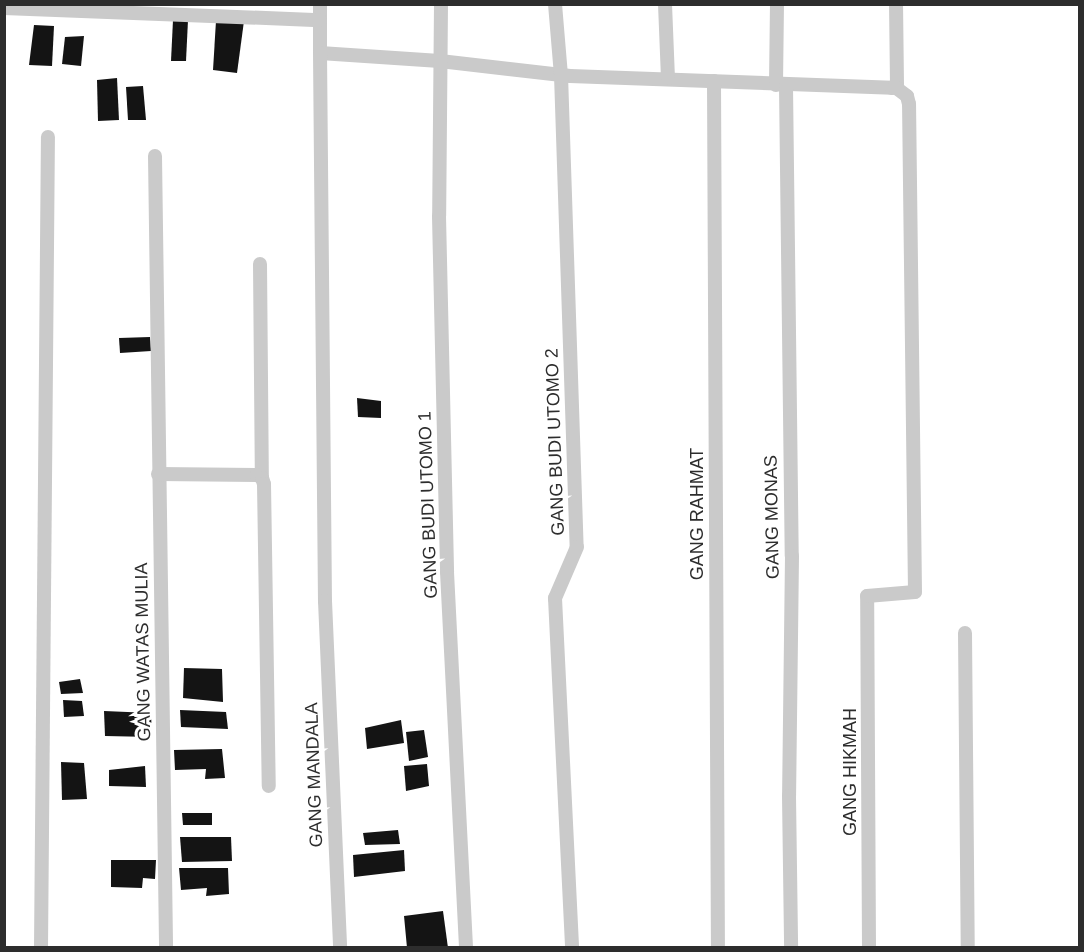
<!DOCTYPE html>
<style>
body{margin:0}
#map{position:relative;width:1084px;height:952px;overflow:hidden;background:#fff;font-family:Arial,sans-serif}
div>[style]{position:absolute}
.building>*{inset:0;background:#141414}
.minor>*{height:14px;margin:-7px;padding:0 7px;transform-origin:7px;border-radius:7px;background:#cacaca}
span{translate:-50% -50%;white-space:nowrap;text-align:center;line-height:1.15;-webkit-text-stroke:6px #fff;paint-order:stroke}
.street-label{font-size:18px;color:#2d2d2d}
.frame{position:absolute;inset:0;border:6px solid #2d2d2d;pointer-events:none}
</style>
<div id="map">
<div class="building">
<div style="clip-path:polygon(173px 20px,188px 20px,186px 61px,171px 61px)"></div>
<div style="clip-path:polygon(216px 21px,244px 21px,237px 73px,213px 70px)"></div>
<div style="clip-path:polygon(34px 25px,54px 26px,52px 66px,29px 65px)"></div>
<div style="clip-path:polygon(84px 36px,81px 66px,62px 64px,65px 37px)"></div>
<div style="clip-path:polygon(117px 78px,119px 120px,98px 121px,97px 80px)"></div>
<div style="clip-path:polygon(143px 86px,146px 120px,128px 120px,126px 87px)"></div>
<div style="clip-path:polygon(150px 337px,151px 351px,120px 353px,119px 338px)"></div>
<div style="clip-path:polygon(357px 398px,381px 401px,381px 418px,358px 417px)"></div>
<div style="clip-path:polygon(184px 668px,222px 669px,223px 702px,183px 698px)"></div>
<div style="clip-path:polygon(80px 679px,83px 693px,61px 694px,59px 682px)"></div>
<div style="clip-path:polygon(63px 700px,82px 701px,84px 716px,64px 717px)"></div>
<div style="clip-path:polygon(180px 710px,226px 712px,228px 729px,181px 727px)"></div>
<div style="clip-path:polygon(104px 711px,151px 713px,152px 737px,105px 736px)"></div>
<div style="clip-path:polygon(401px 720px,404px 743px,367px 749px,365px 728px)"></div>
<div style="clip-path:polygon(424px 730px,428px 757px,409px 761px,406px 732px)"></div>
<div style="clip-path:polygon(222px 749px,225px 778px,205px 779px,206px 769px,175px 770px,174px 750px)"></div>
<div style="clip-path:polygon(61px 762px,84px 763px,87px 799px,62px 800px)"></div>
<div style="clip-path:polygon(427px 764px,429px 786px,406px 791px,404px 766px)"></div>
<div style="clip-path:polygon(145px 766px,146px 787px,109px 786px,109px 770px)"></div>
<div style="clip-path:polygon(182px 813px,212px 813px,212px 825px,183px 825px)"></div>
<div style="clip-path:polygon(398px 830px,400px 844px,365px 845px,363px 833px)"></div>
<div style="clip-path:polygon(180px 837px,231px 837px,232px 861px,182px 862px)"></div>
<div style="clip-path:polygon(404px 850px,405px 871px,354px 877px,353px 855px)"></div>
<div style="clip-path:polygon(111px 860px,156px 860px,155px 879px,143px 878px,142px 888px,111px 887px)"></div>
<div style="clip-path:polygon(179px 868px,228px 868px,229px 894px,206px 896px,207px 888px,181px 890px)"></div>
<div style="clip-path:polygon(443px 911px,448px 948px,407px 948px,404px 916px)"></div>
</div>
<div class="minor">
<div style="left:320px;top:4px;width:49px;rotate:90deg"></div>
<div style="left:320px;top:53px;width:120px;rotate:3.8deg"></div>
<div style="left:440px;top:61px;width:131px;rotate:6.6deg"></div>
<div style="left:570px;top:76px;width:322px;rotate:2.1deg"></div>
<div style="left:892px;top:88px;width:6px;rotate:-39deg"></div>
<div style="left:897px;top:84px;width:80px;rotate:-90.7deg"></div>
<div style="left:441px;top:4px;width:212px;rotate:90.5deg"></div>
<div style="left:439px;top:216px;width:356px;rotate:88.7deg"></div>
<div style="left:447px;top:572px;width:376px;rotate:87.1deg"></div>
<div style="left:555px;top:4px;width:71px;rotate:85.2deg"></div>
<div style="left:561px;top:75px;width:472px;rotate:88.1deg"></div>
<div style="left:577px;top:547px;width:56px;rotate:113.3deg"></div>
<div style="left:555px;top:598px;width:350px;rotate:87.2deg"></div>
<div style="left:665px;top:4px;width:74px;rotate:87.7deg"></div>
<div style="left:4px;top:8px;width:316px;rotate:2.2deg"></div>
<div style="left:320px;top:53px;width:548px;rotate:89.48deg"></div>
<div style="left:325px;top:601px;width:347px;rotate:87.5deg"></div>
<div style="left:714px;top:81px;width:867px;rotate:89.74deg"></div>
<div style="left:776px;top:85px;width:81px;rotate:-89.3deg"></div>
<div style="left:786px;top:86px;width:470px;rotate:89.3deg"></div>
<div style="left:792px;top:556px;width:240px;rotate:90.7deg"></div>
<div style="left:789px;top:796px;width:152px;rotate:89.2deg"></div>
<div style="left:155px;top:156px;width:792px;rotate:89.2deg"></div>
<div style="left:260px;top:264px;width:214px;rotate:89.5deg"></div>
<div style="left:158px;top:474px;width:99px;rotate:0.6deg"></div>
<div style="left:257px;top:475px;width:6px;rotate:31deg"></div>
<div style="left:262px;top:478px;width:6px;rotate:72deg"></div>
<div style="left:264px;top:484px;width:302px;rotate:89.1deg"></div>
<div style="left:965px;top:633px;width:315px;rotate:89.5deg"></div>
<div style="left:41px;top:948px;width:811px;rotate:-89.51deg"></div>
<div style="left:869px;top:948px;width:352px;rotate:-90.3deg"></div>
<div style="left:867px;top:596px;width:48px;rotate:-4.8deg"></div>
<div style="left:915px;top:592px;width:488px;rotate:-90.7deg"></div>
<div style="left:909px;top:104px;width:8px;rotate:-104deg"></div>
<div style="left:907px;top:96px;width:15px;rotate:-143deg"></div>
</div>
<div class="street-label">
<span style="left:555px;top:442px;rotate:-92deg">GANG BUDI UTOMO 2</span>
<span style="left:428px;top:505px;rotate:-92deg">GANG BUDI UTOMO 1</span>
<span style="left:697px;top:514px;rotate:-90deg">GANG RAHMAT</span>
<span style="left:772px;top:517px;rotate:-91deg">GANG MONAS</span>
<span style="left:143px;top:652px;rotate:-91deg">GANG WATAS MULIA</span>
<span style="left:850px;top:772px;rotate:-90deg">GANG HIKMAH</span>
<span style="left:314px;top:775px;rotate:-92deg">GANG MANDALA</span>
</div>
<div class="frame"></div>
</div>
